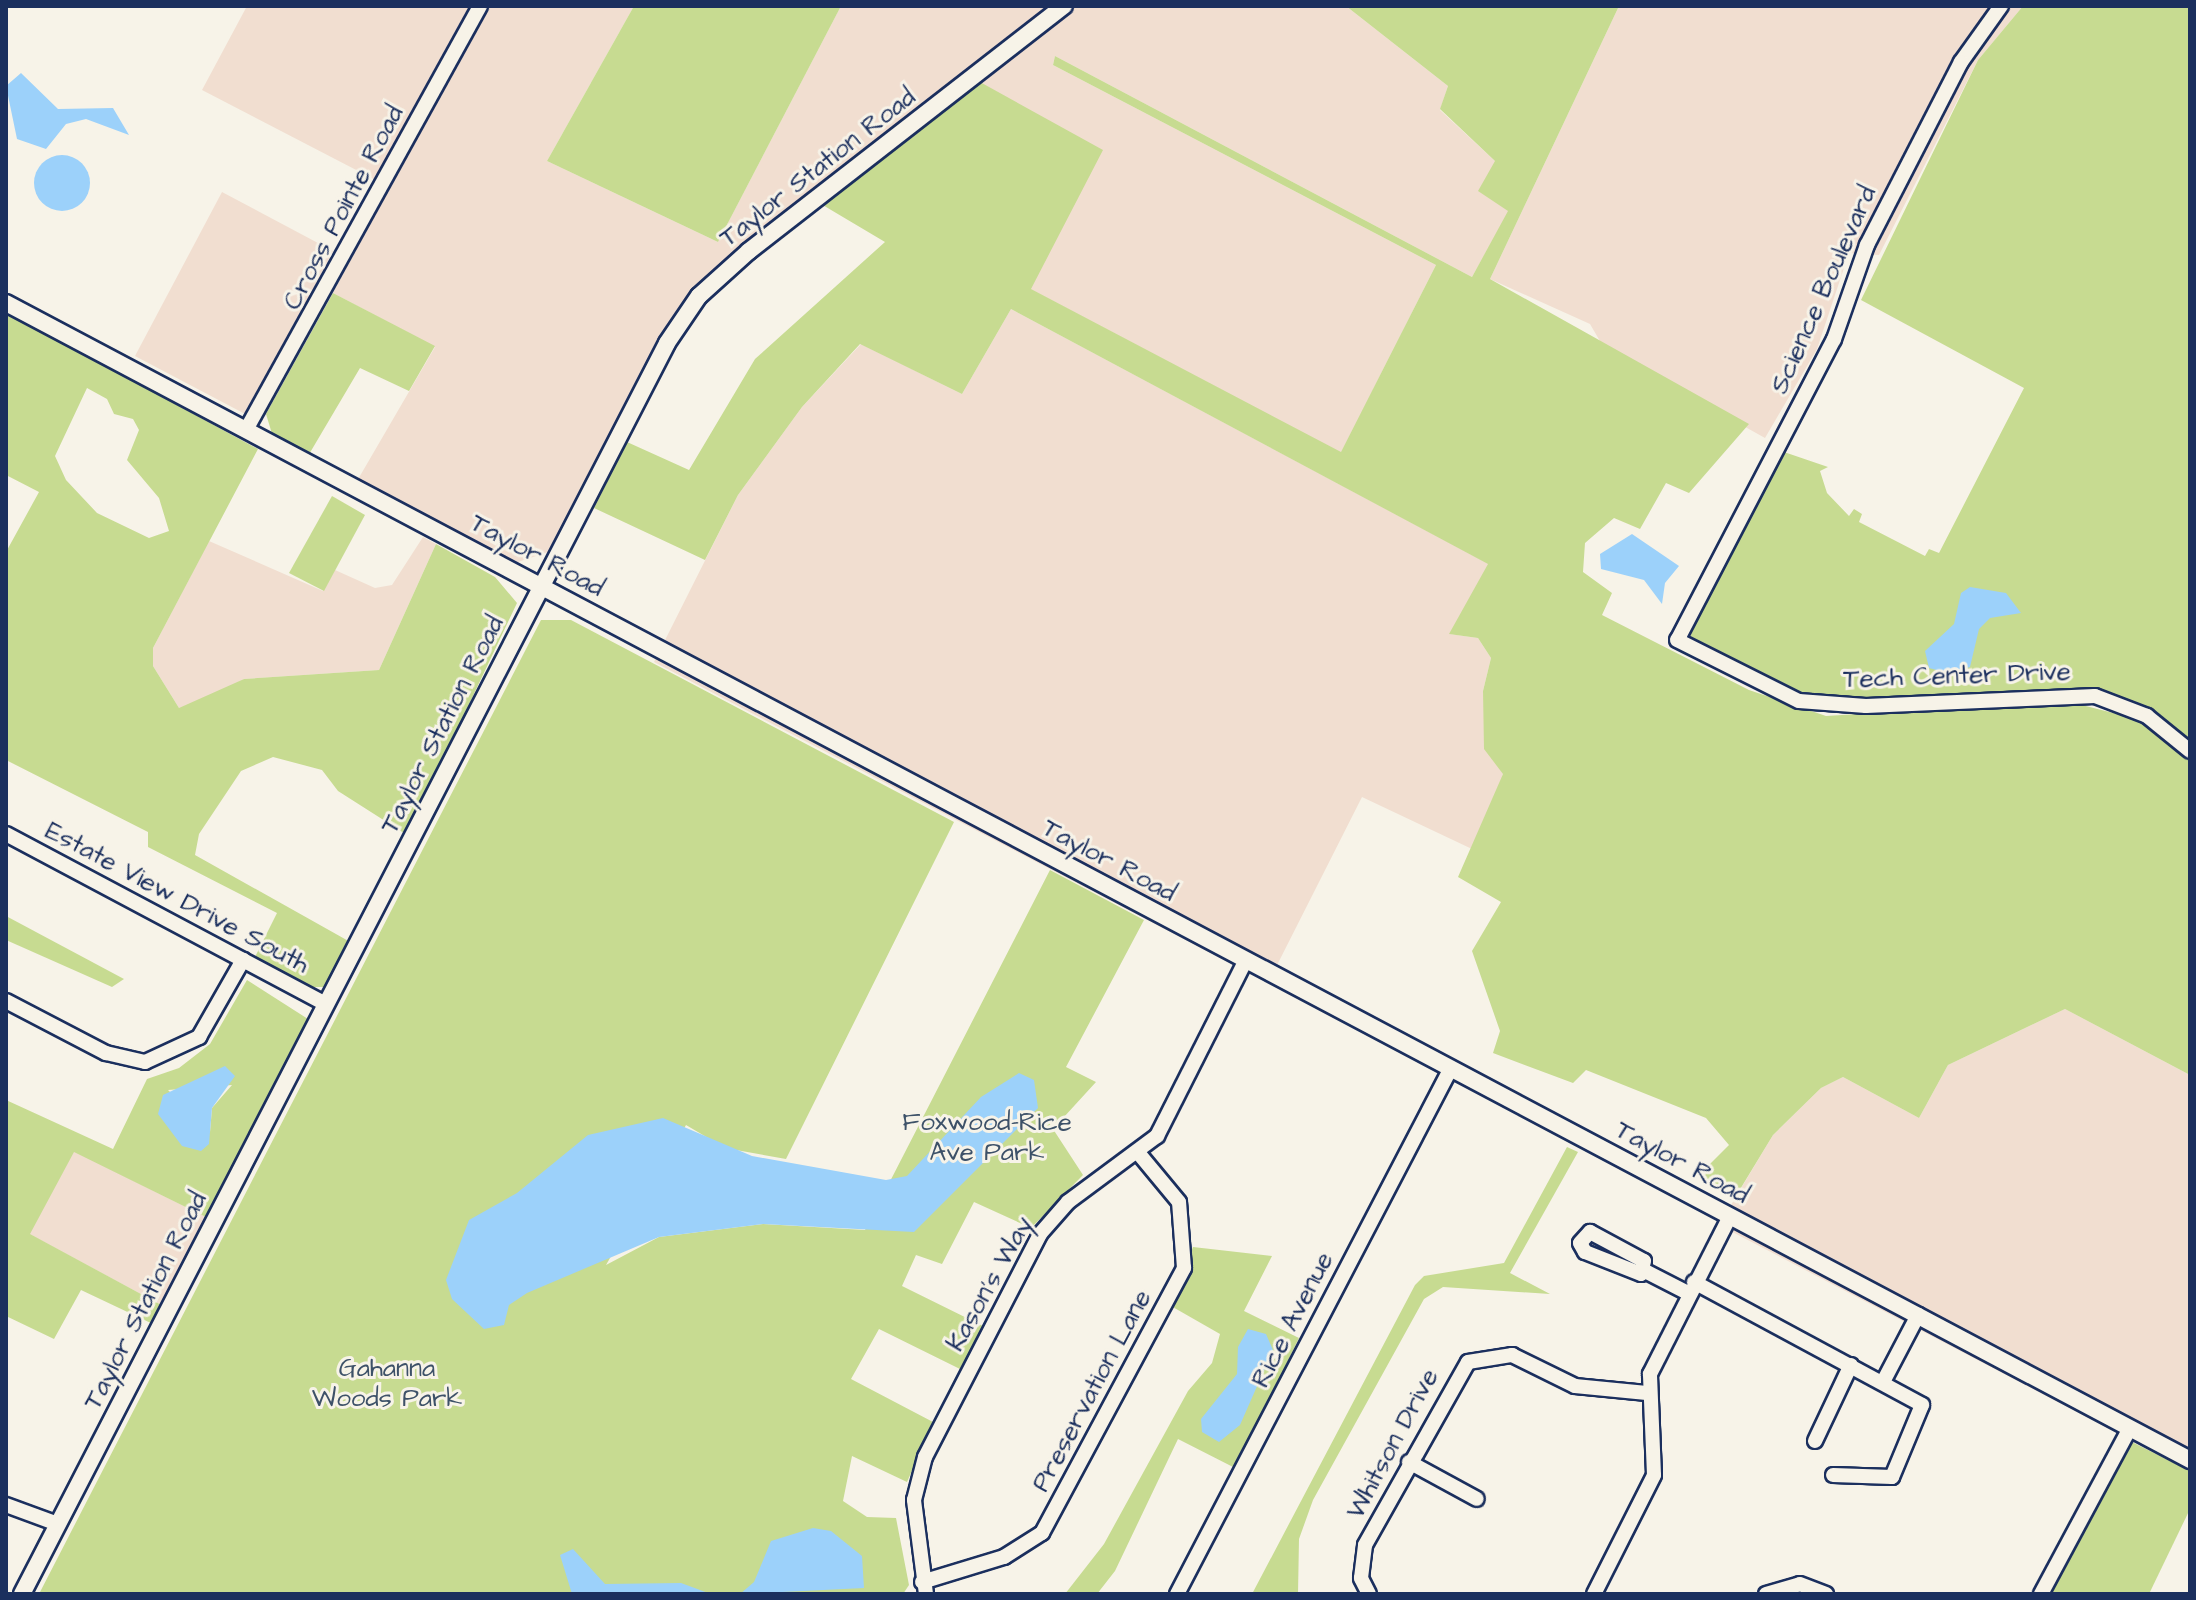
<!DOCTYPE html>
<style>
body{margin:0}
#map{position:relative;width:2196px;height:1600px;overflow:hidden;background:#f7f3e8;font-family:"Architects Daughter",sans-serif}
div>[style]{position:absolute}
.built>*{inset:0;background:#f1ded0}
.green>*{inset:0;background:#c7db91}
.water>*{inset:0;background:#9cd1fa}
.round{border-radius:50%}
.roads{filter:drop-shadow(2px 0 #1b2f5e) drop-shadow(-2px 0 #1b2f5e) drop-shadow(0 2px #1b2f5e) drop-shadow(0 -2px #1b2f5e)}
.minor>*{height:14px;margin:-7px;padding:0 7px;transform-origin:7px;border-radius:7px;background:#f7f3e8}
.major>*{height:16px;margin:-8px;padding:0 8px;transform-origin:8px;border-radius:8px;background:#f7f3e8}
span{translate:-50% -50%;white-space:nowrap;text-align:center;line-height:1.15;-webkit-text-stroke:6px #f7f3e8;paint-order:stroke}
.street-label{font-size:26px;color:#1b2f5e}
.park-label{font-size:26px;color:#3d5168}
.frame{position:absolute;inset:0;border:8px solid #1b2f5e;pointer-events:none}
</style>
<div id="map">
<div class="built">
<div style="clip-path:polygon(247px 6px,634px 6px,547px 161px,718px 242px,841px 6px,1346px 6px,1448px 86px,1440px 110px,1495px 161px,1509px 211px,1472px 277px,1055px 56px,1053px 65px,1436px 265px,1341px 453px,1030px 289px,1002px 100px,968px 75px,727px 262px,548px 552px,515px 563px,357px 481px,435px 347px,333px 293px,389px 187px,202px 90px)"></div>
<div style="clip-path:polygon(1619px 6px,2023px 6px,1978px 60px,1879px 255px,1849px 253px,1817px 349px,1765px 438px,1604px 348px,1590px 324px,1490px 279px)"></div>
<div style="clip-path:polygon(222px 192px,333px 251px,247px 415px,135px 356px)"></div>
<div style="clip-path:polygon(1011px 309px,1489px 564px,1450px 634px,1478px 638px,1491px 658px,1483px 691px,1503px 774px,1491px 816px,1472px 849px,1362px 797px,1268px 983px,654px 662px,738px 495px,802px 407px,861px 344px,962px 394px)"></div>
<div style="clip-path:polygon(423px 537px,436px 544px,379px 670px,244px 679px,190px 709px,179px 708px,153px 666px,153px 648px,209px 541px,323px 591px,335px 570px,375px 588px,392px 585px)"></div>
<div style="clip-path:polygon(2065px 1009px,2190px 1075px,2190px 1471px,1719px 1225px,1773px 1135px,1821px 1088px,1843px 1077px,1919px 1118px,1948px 1065px)"></div>
<div style="clip-path:polygon(74px 1151px,210px 1219px,165px 1307px,29px 1234px)"></div>
</div>
<div class="green">
<div style="clip-path:polygon(634px 6px,841px 6px,718px 242px,547px 161px)"></div>
<div style="clip-path:polygon(1346px 6px,1619px 6px,1490px 279px,1749px 424px,1689px 493px,1666px 483px,1640px 529px,1614px 518px,1585px 543px,1583px 572px,1612px 593px,1602px 615px,1749px 690px,1826px 716px,2066px 701px,2137px 719px,2190px 748px,2190px 1075px,2065px 1009px,1948px 1065px,1919px 1118px,1843px 1077px,1821px 1088px,1773px 1135px,1736px 1196px,1698px 1176px,1729px 1145px,1706px 1118px,1586px 1070px,1573px 1083px,1493px 1053px,1500px 1031px,1472px 951px,1501px 902px,1458px 877px,1503px 774px,1484px 749px,1483px 691px,1491px 658px,1478px 638px,1449px 634px,1488px 564px,1011px 309px,962px 394px,860px 344px,802px 407px,738px 495px,705px 560px,594px 508px,627px 442px,689px 470px,755px 359px,885px 242px,821px 204px,980px 82px,1103px 150px,1031px 289px,1341px 452px,1436px 265px,1053px 65px,1055px 56px,1472px 277px,1508px 211px,1478px 191px,1495px 161px,1440px 109px,1448px 86px)"></div>
<div style="clip-path:polygon(2023px 6px,2190px 6px,2190px 743px,2140px 705px,2087px 688px,1844px 700px,1806px 695px,1693px 641px,1688px 630px,1784px 452px,1828px 467px,1820px 471px,1827px 493px,1849px 516px,1854px 509px,1862px 514px,1859px 522px,1925px 556px,1929px 549px,1939px 553px,2024px 388px,1861px 300px,1978px 60px)"></div>
<div style="clip-path:polygon(333px 293px,435px 346px,409px 391px,360px 368px,308px 456px,273px 437px,266px 414px)"></div>
<div style="clip-path:polygon(evenodd,6px 312px,258px 449px,153px 648px,153px 666px,179px 708px,244px 679px,379px 670px,436px 544px,495px 577px,517px 603px,407px 835px,338px 791px,322px 770px,273px 757px,241px 771px,199px 834px,195px 855px,352px 943px,326px 987px,306px 987px,254px 959px,277px 913px,148px 847px,148px 832px,6px 760px,6px 552px,39px 492px,6px 475px,6px 312px,87px 388px,107px 399px,114px 414px,133px 419px,139px 430px,127px 460px,159px 498px,169px 531px,149px 538px,97px 513px,66px 480px,55px 456px,87px 388px)"></div>
<div style="clip-path:polygon(332px 496px,365px 515px,324px 591px,289px 573px)"></div>
<div style="clip-path:polygon(541px 620px,571px 620px,954px 822px,786px 1159px,725px 1148px,686px 1125px,606px 1265px,659px 1237px,763px 1224px,865px 1230px,1050px 870px,1144px 920px,1066px 1067px,1096px 1082px,1053px 1129px,1083px 1175px,1031px 1228px,974px 1202px,942px 1264px,916px 1255px,902px 1286px,985px 1327px,962px 1370px,879px 1329px,851px 1379px,933px 1422px,907px 1482px,852px 1456px,843px 1501px,867px 1517px,896px 1518px,909px 1585px,903px 1594px,39px 1594px)"></div>
<div style="clip-path:polygon(6px 916px,124px 979px,112px 987px,6px 940px)"></div>
<div style="clip-path:polygon(evenodd,247px 980px,308px 1019px,210px 1219px,74px 1152px,30px 1234px,165px 1307px,155px 1325px,81px 1290px,54px 1339px,6px 1316px,6px 1100px,113px 1149px,147px 1079px,179px 1068px,210px 1044px,247px 980px,232px 1085px,212px 1108px,210px 1132px,168px 1090px,232px 1085px)"></div>
<div style="clip-path:polygon(1567px 1147px,1578px 1152px,1510px 1273px,1550px 1294px,1443px 1287px,1424px 1299px,1313px 1500px,1299px 1539px,1298px 1594px,1252px 1594px,1415px 1285px,1424px 1276px,1504px 1263px)"></div>
<div style="clip-path:polygon(1193px 1247px,1272px 1256px,1244px 1311px,1299px 1338px,1235px 1468px,1178px 1439px,1115px 1571px,1097px 1594px,1065px 1594px,1104px 1544px,1188px 1391px,1212px 1363px,1220px 1334px,1171px 1306px)"></div>
<div style="clip-path:polygon(2132px 1442px,2190px 1471px,2190px 1509px,2149px 1594px,2050px 1594px)"></div>
</div>
<div class="water">
<div style="clip-path:polygon(21px 73px,58px 109px,113px 108px,129px 135px,86px 119px,66px 124px,46px 149px,17px 139px,6px 86px)"></div>
<div class="round" style="left:34px;top:155px;width:56px;height:56px"></div>
<div style="clip-path:polygon(1632px 534px,1679px 566px,1665px 583px,1662px 604px,1644px 580px,1601px 569px,1600px 554px)"></div>
<div style="clip-path:polygon(1970px 587px,2006px 593px,2021px 613px,1990px 618px,1979px 629px,1970px 667px,1951px 674px,1929px 668px,1925px 651px,1954px 624px,1961px 593px)"></div>
<div style="clip-path:polygon(225px 1066px,235px 1076px,212px 1108px,209px 1144px,201px 1151px,182px 1146px,158px 1114px,163px 1095px)"></div>
<div style="clip-path:polygon(1019px 1073px,1034px 1080px,1038px 1108px,914px 1232px,763px 1224px,659px 1237px,527px 1293px,509px 1305px,504px 1325px,484px 1329px,452px 1299px,446px 1280px,469px 1220px,517px 1193px,588px 1135px,663px 1118px,752px 1156px,886px 1180px,907px 1176px,981px 1097px)"></div>
<div style="clip-path:polygon(1248px 1329px,1266px 1334px,1273px 1350px,1240px 1425px,1219px 1442px,1202px 1432px,1201px 1419px,1237px 1374px,1238px 1347px)"></div>
<div style="clip-path:polygon(813px 1528px,831px 1531px,862px 1556px,864px 1588px,740px 1594px,754px 1582px,771px 1541px)"></div>
<div style="clip-path:polygon(573px 1549px,605px 1584px,681px 1583px,711px 1594px,572px 1594px,560px 1555px)"></div>
</div>
<div class="roads">
<div class="minor">
<div style="left:2001px;top:6px;width:69px;rotate:125.5deg"></div>
<div style="left:1961px;top:62px;width:206px;rotate:117.2deg"></div>
<div style="left:1867px;top:245px;width:100px;rotate:109.3deg"></div>
<div style="left:1834px;top:339px;width:339px;rotate:117.5deg"></div>
<div style="left:1677px;top:640px;width:136px;rotate:26.6deg"></div>
<div style="left:1799px;top:701px;width:67px;rotate:4.3deg"></div>
<div style="left:1866px;top:706px;width:229px;rotate:-2.5deg"></div>
<div style="left:2095px;top:696px;width:56px;rotate:21deg"></div>
<div style="left:2147px;top:716px;width:55px;rotate:39.1deg"></div>
<div style="left:246px;top:430px;width:484px;rotate:-61.1deg"></div>
<div style="left:6px;top:834px;width:362px;rotate:28deg"></div>
<div style="left:6px;top:1001px;width:113px;rotate:27.5deg"></div>
<div style="left:106px;top:1053px;width:40px;rotate:13deg"></div>
<div style="left:145px;top:1062px;width:60px;rotate:-24.8deg"></div>
<div style="left:199px;top:1037px;width:89px;rotate:-60.3deg"></div>
<div style="left:1590px;top:1232px;width:61px;rotate:28.2deg"></div>
<div style="left:1644px;top:1261px;width:13px;rotate:103deg"></div>
<div style="left:1641px;top:1274px;width:60px;rotate:-158.6deg"></div>
<div style="left:1585px;top:1252px;width:10px;rotate:-119deg"></div>
<div style="left:1580px;top:1243px;width:15px;rotate:-48deg"></div>
<div style="left:1643px;top:1270px;width:51px;rotate:27.1deg"></div>
<div style="left:1694px;top:1282px;width:259px;rotate:28.3deg"></div>
<div style="left:1922px;top:1405px;width:78px;rotate:112.6deg"></div>
<div style="left:1892px;top:1477px;width:59px;rotate:-178.1deg"></div>
<div style="left:1883px;top:1382px;width:76px;rotate:-62.4deg"></div>
<div style="left:1815px;top:1441px;width:84px;rotate:-64.7deg"></div>
<div style="left:1409px;top:1462px;width:77px;rotate:28.6deg"></div>
<div style="left:6px;top:1505px;width:55px;rotate:20.1deg"></div>
<div style="left:922px;top:1582px;width:86px;rotate:-17deg"></div>
<div style="left:1004px;top:1557px;width:45px;rotate:-32.3deg"></div>
<div style="left:1042px;top:1533px;width:301px;rotate:-61.8deg"></div>
<div style="left:1184px;top:1268px;width:66px;rotate:-94.3deg"></div>
<div style="left:1179px;top:1202px;width:61px;rotate:-129.7deg"></div>
<div style="left:926px;top:1594px;width:95px;rotate:-97.3deg"></div>
<div style="left:914px;top:1500px;width:44px;rotate:-75.7deg"></div>
<div style="left:925px;top:1457px;width:251px;rotate:-62.7deg"></div>
<div style="left:1040px;top:1234px;width:43px;rotate:-48.8deg"></div>
<div style="left:1068px;top:1202px;width:111px;rotate:-36.6deg"></div>
<div style="left:1157px;top:1136px;width:197px;rotate:-63.2deg"></div>
<div style="left:1177px;top:1594px;width:593px;rotate:-62.48deg"></div>
<div style="left:1369px;top:1594px;width:18px;rotate:-117deg"></div>
<div style="left:1361px;top:1578px;width:33px;rotate:-83deg"></div>
<div style="left:1365px;top:1545px;width:210px;rotate:-60.6deg"></div>
<div style="left:1468px;top:1362px;width:45px;rotate:-9deg"></div>
<div style="left:1512px;top:1355px;width:70px;rotate:26.2deg"></div>
<div style="left:1575px;top:1386px;width:72px;rotate:5.6deg"></div>
<div style="left:1594px;top:1594px;width:133px;rotate:-63.2deg"></div>
<div style="left:1654px;top:1475px;width:101px;rotate:-92.3deg"></div>
<div style="left:1650px;top:1374px;width:177px;rotate:-63.1deg"></div>
<div style="left:1766px;top:1594px;width:35px;rotate:-16deg"></div>
<div style="left:1800px;top:1584px;width:28px;rotate:21deg"></div>
<div style="left:2041px;top:1594px;width:188px;rotate:-61.8deg"></div>
</div>
<div class="major">
<div style="left:6px;top:303px;width:2472px;rotate:27.91deg"></div>
<div style="left:22px;top:1594px;width:1407px;rotate:-62.72deg"></div>
<div style="left:667px;top:343px;width:57px;rotate:-55.8deg"></div>
<div style="left:699px;top:296px;width:67px;rotate:-42deg"></div>
<div style="left:749px;top:251px;width:399px;rotate:-37.9deg"></div>
</div>
</div>
<div class="street-label">
<span style="left:818px;top:168px;rotate:-38deg">Taylor Station Road</span>
<span style="left:344px;top:208px;rotate:-62deg">Cross Pointe Road</span>
<span style="left:1824px;top:290px;rotate:-66deg">Science Boulevard</span>
<span style="left:537px;top:556px;rotate:28deg">Taylor Road</span>
<span style="left:1957px;top:676px;rotate:-2deg">Tech Center Drive</span>
<span style="left:443px;top:725px;rotate:-63deg">Taylor Station Road</span>
<span style="left:1109px;top:861px;rotate:28deg">Taylor Road</span>
<span style="left:177px;top:898px;rotate:28deg">Estate View Drive South</span>
<span style="left:1682px;top:1163px;rotate:28deg">Taylor Road</span>
<span style="left:990px;top:1284px;rotate:-61deg">Kason's Way</span>
<span style="left:146px;top:1301px;rotate:-63deg">Taylor Station Road</span>
<span style="left:1293px;top:1320px;rotate:-63deg">Rice Avenue</span>
<span style="left:1092px;top:1391px;rotate:-62deg">Preservation Lane</span>
<span style="left:1393px;top:1444px;rotate:-62deg">Whitson Drive</span>
</div>
<div class="park-label">
<span style="left:987px;top:1138px">Foxwood-Rice<br>Ave Park</span>
<span style="left:387px;top:1384px">Gahanna<br>Woods Park</span>
</div>
<div class="frame"></div>
</div>
